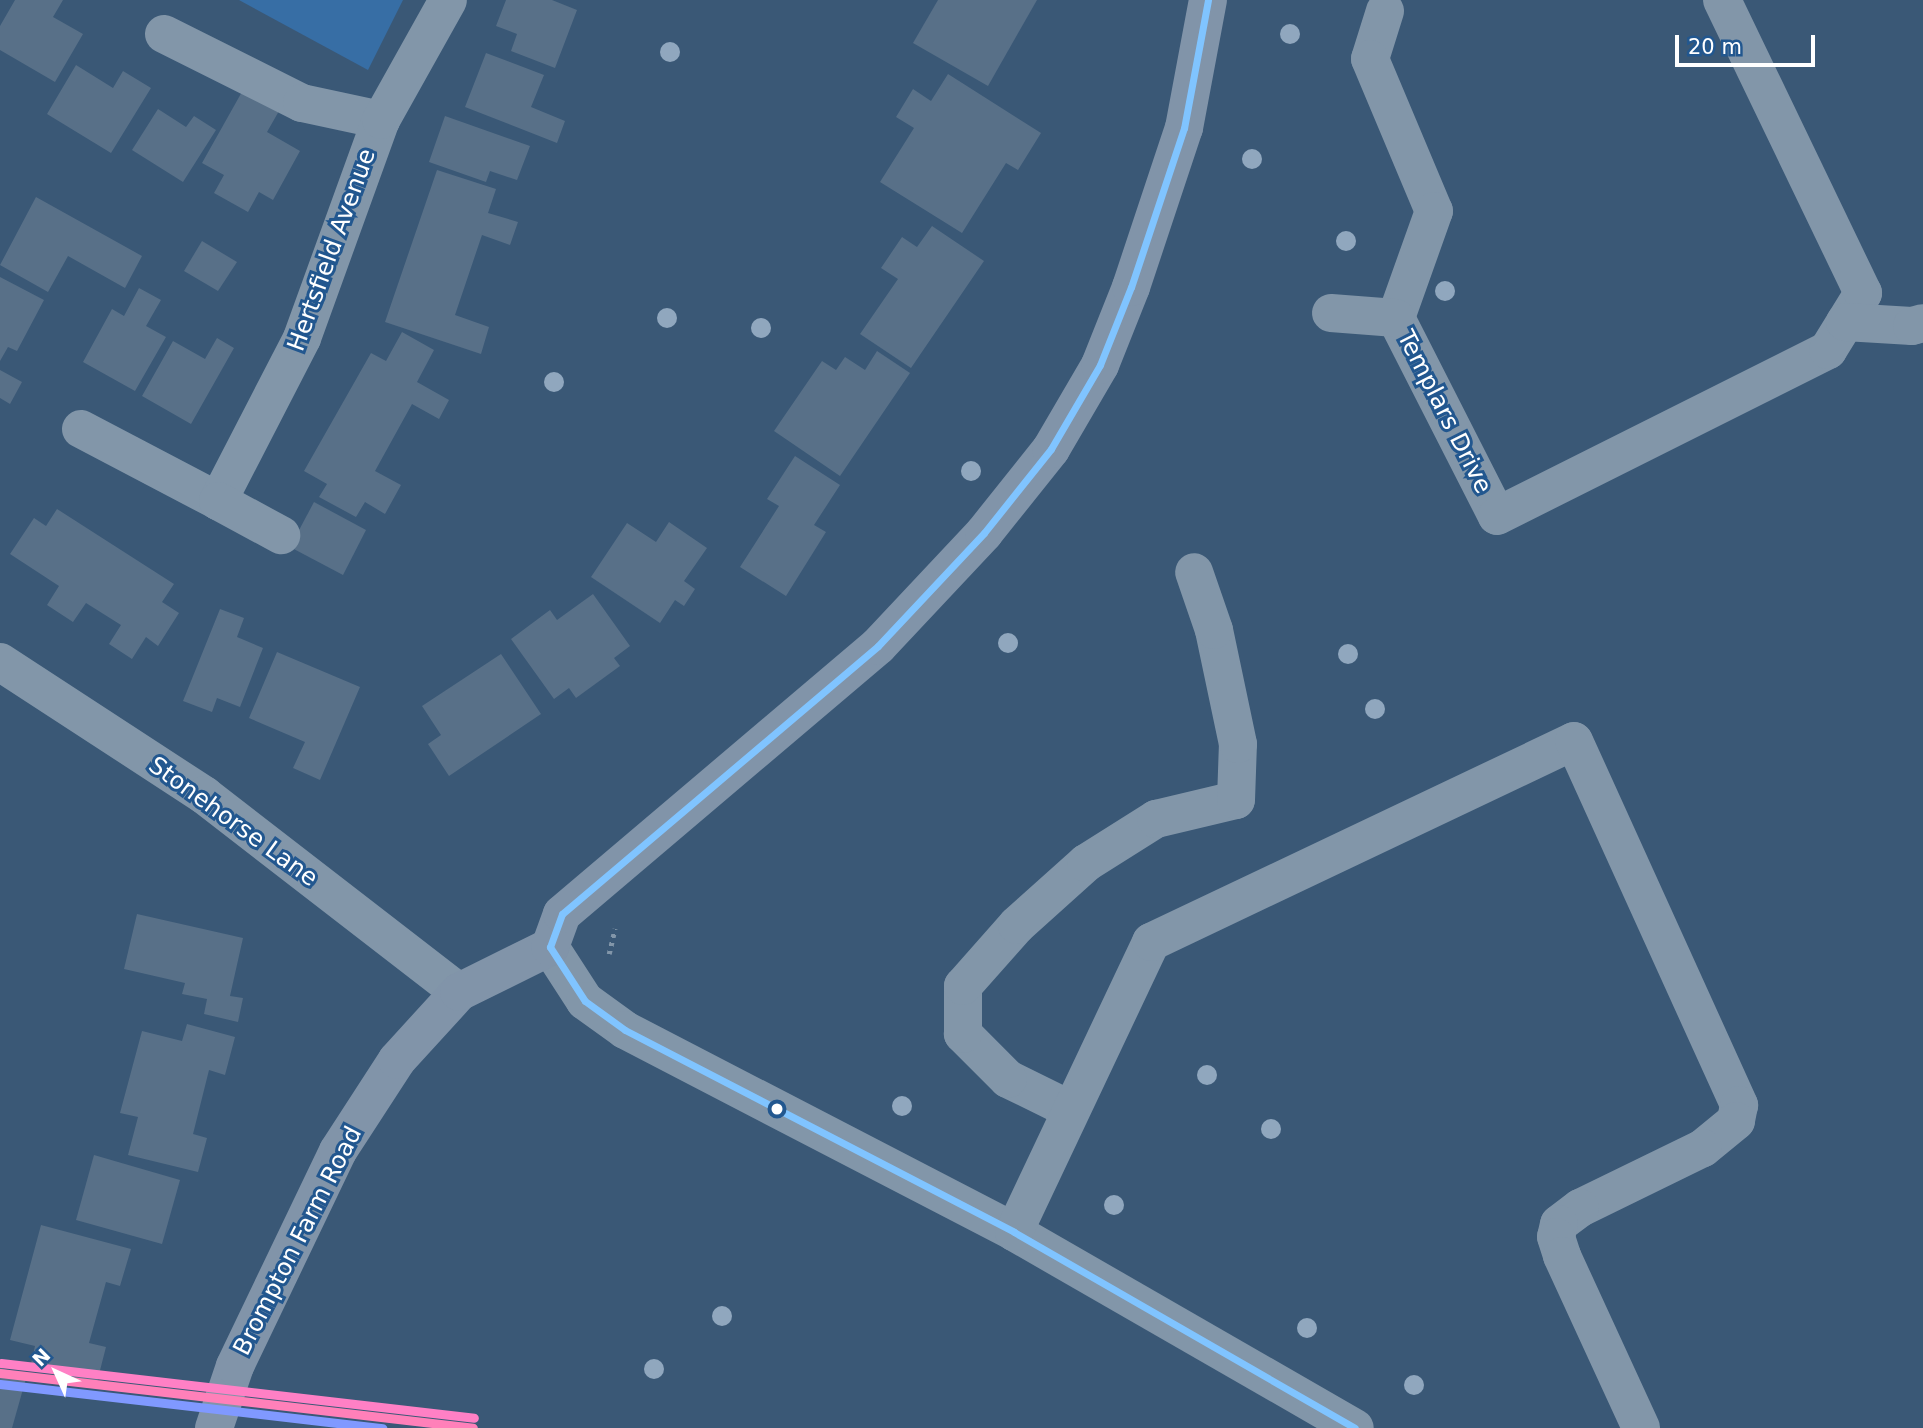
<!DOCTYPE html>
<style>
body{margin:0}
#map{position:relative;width:1923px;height:1428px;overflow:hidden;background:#3a5876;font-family:"DejaVu Sans",sans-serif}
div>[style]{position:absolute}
.green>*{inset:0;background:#376ea5}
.building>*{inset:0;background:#587088}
.path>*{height:4.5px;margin-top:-2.25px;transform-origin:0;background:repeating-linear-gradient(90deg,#8296a9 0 3.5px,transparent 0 8.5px)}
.minor>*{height:38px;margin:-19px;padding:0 19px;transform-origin:19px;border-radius:19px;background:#8296a9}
.major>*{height:38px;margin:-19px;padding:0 19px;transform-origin:19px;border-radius:19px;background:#8194a9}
.bus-1>*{height:7px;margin:-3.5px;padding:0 3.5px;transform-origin:3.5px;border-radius:3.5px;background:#80c4ff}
.rail-1>*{height:9px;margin:-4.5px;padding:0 4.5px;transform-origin:4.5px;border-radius:4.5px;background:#ff80b9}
.rail-2>*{height:9px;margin:-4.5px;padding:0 4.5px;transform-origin:4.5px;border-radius:4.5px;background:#8099ff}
.rail-3>*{height:9px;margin:-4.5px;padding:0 4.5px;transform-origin:4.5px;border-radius:4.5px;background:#ff80c5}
.trees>*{width:20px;height:20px;margin:-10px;border-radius:50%;background:#90a7be}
.dots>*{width:19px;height:19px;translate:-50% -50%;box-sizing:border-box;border:4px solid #22578f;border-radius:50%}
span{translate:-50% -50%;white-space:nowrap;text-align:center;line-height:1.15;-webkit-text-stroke:6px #22578f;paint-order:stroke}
.street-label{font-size:24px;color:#fff}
.north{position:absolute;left:21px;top:1337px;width:70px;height:70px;-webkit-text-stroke:5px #22578f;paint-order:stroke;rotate:315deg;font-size:19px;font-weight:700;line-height:28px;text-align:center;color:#fff}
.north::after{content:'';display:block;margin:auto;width:24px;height:32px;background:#fff;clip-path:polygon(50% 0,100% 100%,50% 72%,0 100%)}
.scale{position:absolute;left:1675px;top:35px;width:140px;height:32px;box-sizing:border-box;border:4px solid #fff;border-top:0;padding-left:9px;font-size:21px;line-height:24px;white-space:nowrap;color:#fff;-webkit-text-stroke:5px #22578f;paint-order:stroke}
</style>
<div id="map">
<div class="green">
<div style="clip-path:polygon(239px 0,403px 0,368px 70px)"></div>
</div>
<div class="building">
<div style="clip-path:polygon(15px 0,63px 0,53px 17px,83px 34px,55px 82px,0 50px,0 26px)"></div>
<div style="clip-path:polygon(506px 0,552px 0,577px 10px,555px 68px,511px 51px,517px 34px,496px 26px)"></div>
<div style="clip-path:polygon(938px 0,1037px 0,988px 86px,913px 43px)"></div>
<div style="clip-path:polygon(486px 53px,544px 75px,531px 107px,565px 121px,557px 143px,465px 107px)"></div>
<div style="clip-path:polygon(76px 65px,113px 88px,123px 71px,151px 88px,111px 153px,47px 114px)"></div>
<div style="clip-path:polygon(948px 74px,1041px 133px,1018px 170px,1006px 163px,962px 233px,880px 182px,914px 128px,896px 117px,913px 89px,931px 101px)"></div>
<div style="clip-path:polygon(243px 90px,279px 111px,267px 132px,300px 151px,273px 200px,259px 192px,248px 212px,214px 193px,224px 175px,202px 163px)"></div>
<div style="clip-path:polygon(158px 109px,186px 127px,194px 116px,216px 130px,183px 182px,132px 150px)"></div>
<div style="clip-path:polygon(445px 116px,530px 146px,517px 180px,490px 171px,486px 182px,429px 162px)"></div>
<div style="clip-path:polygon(437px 170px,496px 189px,488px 213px,518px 222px,510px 245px,482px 235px,455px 315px,489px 327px,481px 354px,385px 322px)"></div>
<div style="clip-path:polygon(36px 197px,142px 256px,125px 288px,68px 256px,48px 292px,0 265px)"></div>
<div style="clip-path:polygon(932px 226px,984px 261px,911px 368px,860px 334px,898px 279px,881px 268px,902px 237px,917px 247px)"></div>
<div style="clip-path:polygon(202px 241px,237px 262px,218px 291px,184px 271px)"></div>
<div style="clip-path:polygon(0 277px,44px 300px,17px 351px,8px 347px,0 361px)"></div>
<div style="clip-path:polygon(139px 288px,161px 300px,146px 326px,166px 337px,135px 391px,83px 362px,112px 309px,124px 316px)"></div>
<div style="clip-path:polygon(402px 332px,434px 350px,417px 382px,449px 400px,439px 419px,412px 404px,375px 471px,401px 485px,385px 514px,365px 502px,356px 517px,319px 497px,327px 484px,304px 471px,371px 353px,386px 361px)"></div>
<div style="clip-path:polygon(217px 338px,234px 348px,191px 424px,142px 396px,173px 341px,205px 359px)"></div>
<div style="clip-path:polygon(877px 351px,910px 373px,840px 476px,774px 431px,822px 361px,836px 370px,845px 357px,865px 370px)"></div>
<div style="clip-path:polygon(0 370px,22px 382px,10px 404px,0 398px)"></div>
<div style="clip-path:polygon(795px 456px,840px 485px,814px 525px,826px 532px,786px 596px,740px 567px,779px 506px,767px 499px)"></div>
<div style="clip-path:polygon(314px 502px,366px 530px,343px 575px,290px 547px)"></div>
<div style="clip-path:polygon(57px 509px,174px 584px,162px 602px,179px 613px,158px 646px,146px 637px,132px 659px,109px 644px,121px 625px,86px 603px,73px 622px,47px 605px,59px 586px,10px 554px,34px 518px,46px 526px)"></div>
<div style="clip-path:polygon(669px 522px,707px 548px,684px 581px,695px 589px,684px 606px,675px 600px,660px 623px,591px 577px,627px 523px,656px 542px)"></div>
<div style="clip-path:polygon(593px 594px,630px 646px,614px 658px,620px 666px,576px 698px,569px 688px,554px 699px,511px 639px,550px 610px,557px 620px)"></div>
<div style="clip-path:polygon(220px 609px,244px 618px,237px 637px,263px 648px,240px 707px,217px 698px,212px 712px,183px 701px)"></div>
<div style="clip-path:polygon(277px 652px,360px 687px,320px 780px,293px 768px,305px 742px,249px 718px)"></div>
<div style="clip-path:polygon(501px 654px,541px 714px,449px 776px,428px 744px,441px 735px,422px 706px)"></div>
<div style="clip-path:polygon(137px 914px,243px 938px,230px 996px,243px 998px,238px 1022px,204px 1014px,207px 999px,182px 994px,185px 983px,124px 969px)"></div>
<div style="clip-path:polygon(187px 1024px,235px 1037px,225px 1075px,209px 1070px,193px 1134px,207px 1138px,198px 1172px,128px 1155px,138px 1117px,120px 1113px,142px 1031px,182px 1041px)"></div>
<div style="clip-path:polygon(94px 1155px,180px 1180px,162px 1244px,76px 1220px)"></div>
<div style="clip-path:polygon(41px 1225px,131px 1249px,120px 1286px,106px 1282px,89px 1343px,106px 1347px,96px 1386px,30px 1368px,35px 1346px,10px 1340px)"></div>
<div style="clip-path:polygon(0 1368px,27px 1375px,12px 1428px,0 1428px)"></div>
</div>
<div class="path">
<div style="left:609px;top:954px;width:26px;rotate:-77deg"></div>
</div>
<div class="minor">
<div style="left:1385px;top:11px;width:50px;rotate:107.4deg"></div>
<div style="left:1370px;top:59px;width:165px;rotate:67.2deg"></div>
<div style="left:1434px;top:211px;width:114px;rotate:109.6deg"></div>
<div style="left:1396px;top:318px;width:222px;rotate:63deg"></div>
<div style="left:1497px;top:516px;width:370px;rotate:-26.6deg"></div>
<div style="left:1828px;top:350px;width:67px;rotate:-58.4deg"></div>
<div style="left:1863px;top:293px;width:325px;rotate:-115.7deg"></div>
<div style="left:164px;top:34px;width:154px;rotate:26.6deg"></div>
<div style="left:302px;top:103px;width:81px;rotate:12.1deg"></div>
<div style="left:1331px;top:313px;width:65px;rotate:4.4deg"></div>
<div style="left:1845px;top:322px;width:67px;rotate:3.4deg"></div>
<div style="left:1912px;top:326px;width:11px;rotate:-15deg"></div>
<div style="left:81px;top:429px;width:155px;rotate:27.7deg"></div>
<div style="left:218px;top:501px;width:183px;rotate:-62.7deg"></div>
<div style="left:302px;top:338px;width:232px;rotate:-70.1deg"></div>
<div style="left:381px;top:120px;width:137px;rotate:-60.8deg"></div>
<div style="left:218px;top:501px;width:72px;rotate:28.4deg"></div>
<div style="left:0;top:662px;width:244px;rotate:33.1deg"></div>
<div style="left:204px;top:795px;width:322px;rotate:37.7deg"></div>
<div style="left:550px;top:947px;width:64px;rotate:57.1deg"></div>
<div style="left:585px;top:1001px;width:49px;rotate:35.9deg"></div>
<div style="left:625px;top:1030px;width:438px;rotate:27.4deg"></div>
<div style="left:1014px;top:1232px;width:393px;rotate:29.9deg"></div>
<div style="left:1071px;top:1110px;width:70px;rotate:-153.8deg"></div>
<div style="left:1008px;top:1079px;width:64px;rotate:-135deg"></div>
<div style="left:963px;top:1034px;width:48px;rotate:-90deg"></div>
<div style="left:963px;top:986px;width:81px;rotate:-48.5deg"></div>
<div style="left:1017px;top:925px;width:93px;rotate:-41.9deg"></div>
<div style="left:1086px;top:863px;width:83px;rotate:-32.2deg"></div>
<div style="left:1156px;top:819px;width:82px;rotate:-13.4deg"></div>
<div style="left:1236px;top:800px;width:56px;rotate:-88deg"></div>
<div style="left:1238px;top:744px;width:116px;rotate:-101.9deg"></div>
<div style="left:1214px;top:630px;width:61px;rotate:-109deg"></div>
<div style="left:1014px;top:1232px;width:321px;rotate:-64.7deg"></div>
<div style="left:1151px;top:942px;width:468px;rotate:-25.4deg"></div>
<div style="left:1574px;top:741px;width:400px;rotate:65.6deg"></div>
<div style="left:1739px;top:1105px;width:16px;rotate:101deg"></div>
<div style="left:1736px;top:1121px;width:43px;rotate:140.7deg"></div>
<div style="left:1703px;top:1148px;width:137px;rotate:154deg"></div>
<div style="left:1580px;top:1208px;width:26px;rotate:143deg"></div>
<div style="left:1559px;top:1224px;width:13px;rotate:103deg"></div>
<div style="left:1556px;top:1237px;width:20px;rotate:72deg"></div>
<div style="left:1562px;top:1256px;width:189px;rotate:65.3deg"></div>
</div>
<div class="major">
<div style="left:214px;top:1428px;width:65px;rotate:-71.3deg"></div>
<div style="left:235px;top:1366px;width:238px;rotate:-64.4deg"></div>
<div style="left:338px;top:1151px;width:108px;rotate:-57deg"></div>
<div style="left:397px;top:1060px;width:92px;rotate:-47.6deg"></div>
<div style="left:459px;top:992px;width:102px;rotate:-26.3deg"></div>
<div style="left:550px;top:947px;width:35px;rotate:-70deg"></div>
<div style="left:562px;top:914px;width:414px;rotate:-40.3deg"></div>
<div style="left:878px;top:646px;width:155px;rotate:-46.8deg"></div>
<div style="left:984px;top:533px;width:107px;rotate:-51.4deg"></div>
<div style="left:1051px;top:449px;width:97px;rotate:-59.7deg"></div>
<div style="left:1100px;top:365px;width:84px;rotate:-68.3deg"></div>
<div style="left:1131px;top:287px;width:168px;rotate:-71.6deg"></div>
<div style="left:1184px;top:128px;width:130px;rotate:-79.4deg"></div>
</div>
<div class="bus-1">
<div style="left:1208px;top:0;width:130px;rotate:100.6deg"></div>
<div style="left:1184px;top:128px;width:168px;rotate:108.4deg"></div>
<div style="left:1131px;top:287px;width:84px;rotate:111.7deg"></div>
<div style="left:1100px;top:365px;width:97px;rotate:120.3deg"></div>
<div style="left:1051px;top:449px;width:107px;rotate:128.6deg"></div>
<div style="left:984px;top:533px;width:155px;rotate:133.2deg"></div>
<div style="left:878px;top:646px;width:414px;rotate:139.7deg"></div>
<div style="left:562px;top:914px;width:35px;rotate:110deg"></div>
<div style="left:550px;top:947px;width:64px;rotate:57.1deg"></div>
<div style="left:585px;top:1001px;width:49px;rotate:35.9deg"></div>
<div style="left:625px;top:1030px;width:438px;rotate:27.4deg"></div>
<div style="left:1014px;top:1232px;width:393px;rotate:29.9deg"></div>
</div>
<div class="rail-1">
<div style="left:0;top:1373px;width:476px;rotate:6.6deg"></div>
</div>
<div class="rail-2">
<div style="left:0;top:1384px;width:385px;rotate:6.6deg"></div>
</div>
<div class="rail-3">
<div style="left:1px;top:1363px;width:476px;rotate:6.6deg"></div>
</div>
<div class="trees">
<div style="left:1290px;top:34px"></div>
<div style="left:670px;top:52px"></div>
<div style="left:1252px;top:159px"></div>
<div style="left:1346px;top:241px"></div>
<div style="left:1445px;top:291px"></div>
<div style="left:667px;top:318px"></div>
<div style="left:761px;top:328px"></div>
<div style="left:554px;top:382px"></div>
<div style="left:971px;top:471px"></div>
<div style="left:1008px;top:643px"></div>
<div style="left:1348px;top:654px"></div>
<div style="left:1375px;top:709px"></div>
<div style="left:1207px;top:1075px"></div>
<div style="left:902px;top:1106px"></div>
<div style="left:1271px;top:1129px"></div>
<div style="left:1114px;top:1205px"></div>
<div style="left:722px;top:1316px"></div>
<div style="left:1307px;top:1328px"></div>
<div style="left:654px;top:1369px"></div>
<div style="left:1414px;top:1385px"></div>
</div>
<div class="dots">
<div style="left:777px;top:1109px;background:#fff"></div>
</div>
<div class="street-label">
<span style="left:332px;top:250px;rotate:-70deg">Hertsfield Avenue</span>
<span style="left:1444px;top:412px;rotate:63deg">Templars Drive</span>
<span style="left:233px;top:822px;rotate:36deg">Stonehorse Lane</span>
<span style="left:298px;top:1241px;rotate:-63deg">Brompton Farm Road</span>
</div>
<div class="north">N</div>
<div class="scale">20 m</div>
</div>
